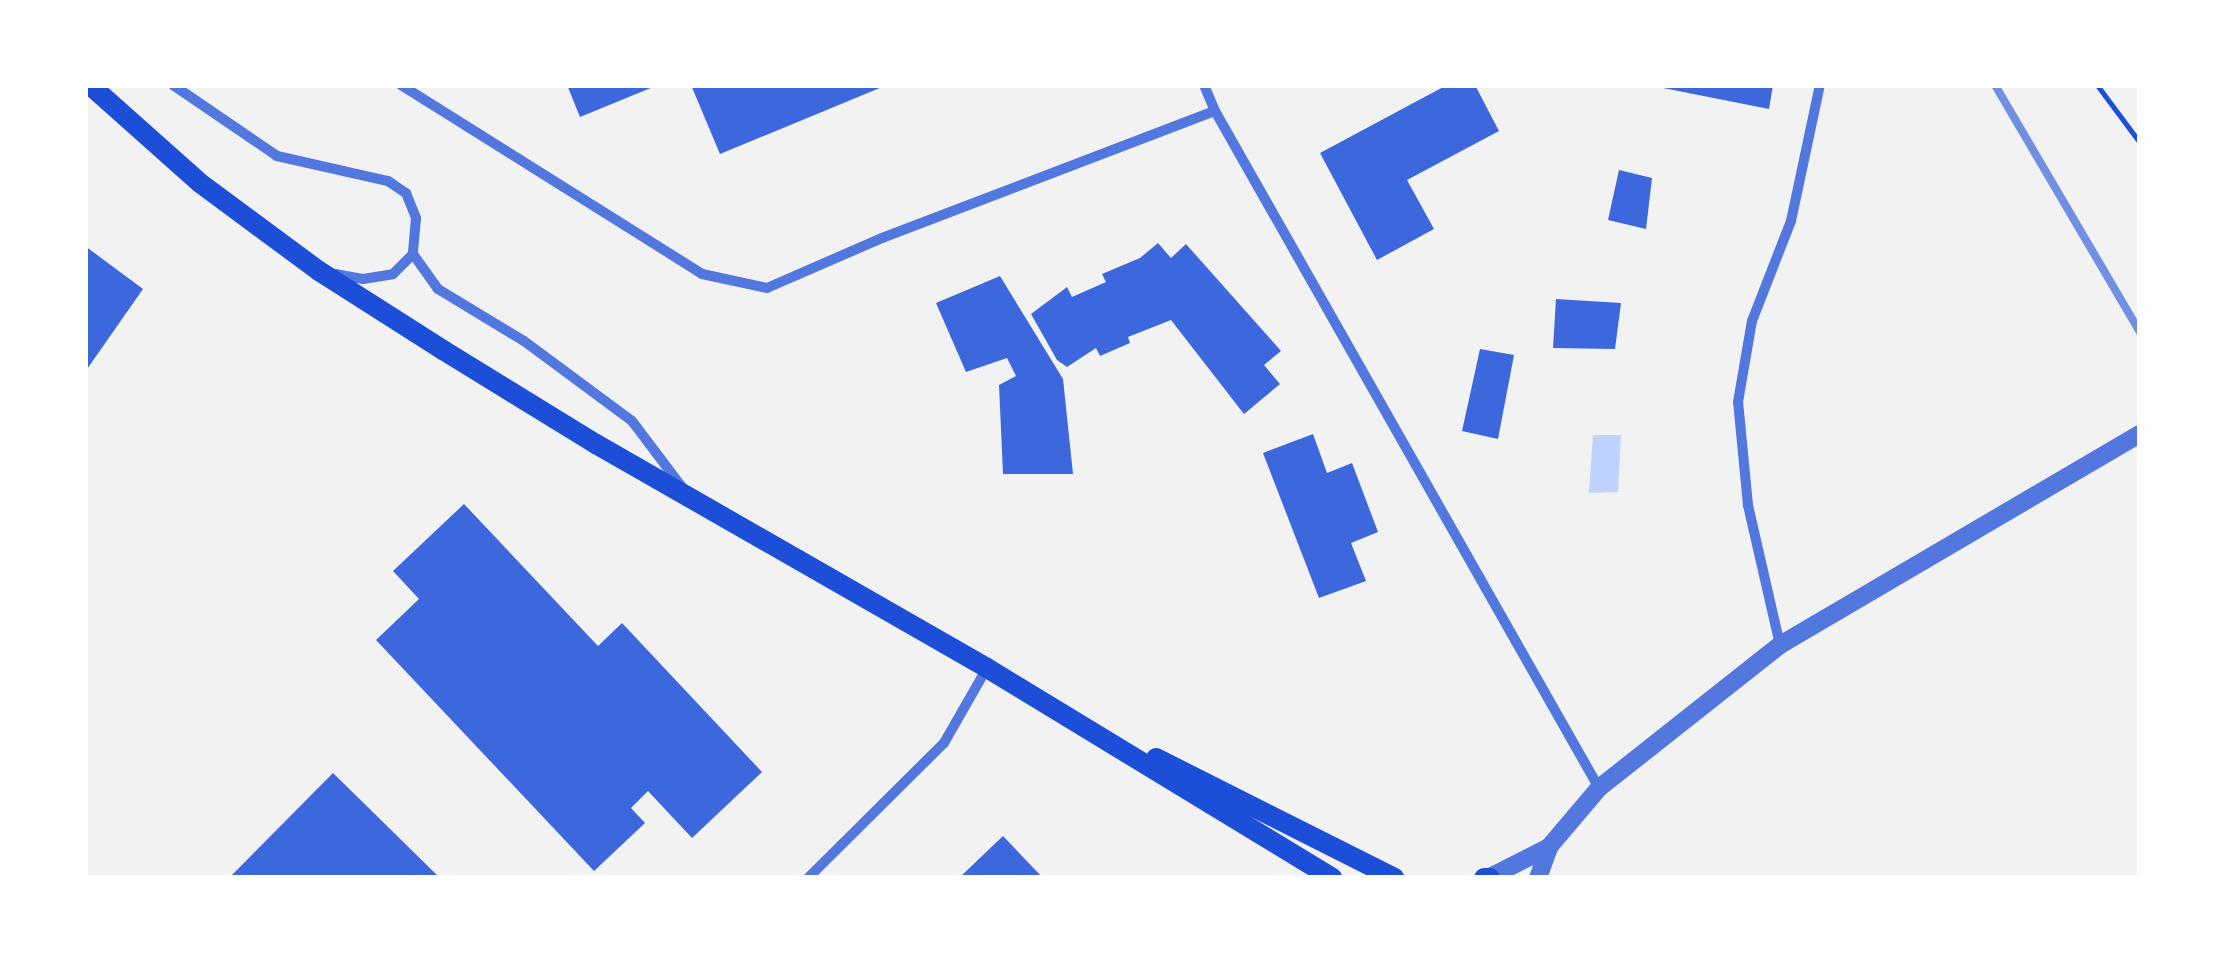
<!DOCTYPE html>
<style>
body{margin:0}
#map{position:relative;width:2225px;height:963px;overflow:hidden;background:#f2f2f2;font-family:"Alegreya Sans",sans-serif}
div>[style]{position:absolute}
.water>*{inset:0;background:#bfd3fe}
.building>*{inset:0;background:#3d67dc}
.path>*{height:5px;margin:-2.5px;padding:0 2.5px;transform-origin:2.5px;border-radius:2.5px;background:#1d4ed8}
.minor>*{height:10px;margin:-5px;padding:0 5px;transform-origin:5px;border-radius:5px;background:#5277de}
.tertiary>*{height:18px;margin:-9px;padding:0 9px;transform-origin:9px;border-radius:9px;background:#5277de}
.secondary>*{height:20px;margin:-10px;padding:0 10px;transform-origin:10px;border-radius:10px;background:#1d4ed8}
.rail>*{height:8px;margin:-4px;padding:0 4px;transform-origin:4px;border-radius:4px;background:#7290e2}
span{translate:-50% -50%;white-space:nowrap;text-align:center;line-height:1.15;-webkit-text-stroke:10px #fff;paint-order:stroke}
.frame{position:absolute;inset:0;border:88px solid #fff;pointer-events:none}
</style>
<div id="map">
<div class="water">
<div style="clip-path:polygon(1593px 435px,1621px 435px,1618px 492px,1589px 493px)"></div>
</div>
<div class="building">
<div style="clip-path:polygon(567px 85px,658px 85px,580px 117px)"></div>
<div style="clip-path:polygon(691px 85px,887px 85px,720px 154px)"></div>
<div style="clip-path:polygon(1447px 85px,1475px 85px,1499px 131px,1407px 180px,1434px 229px,1377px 260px,1320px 153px)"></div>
<div style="clip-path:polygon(1648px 85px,1773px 85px,1769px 109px)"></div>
<div style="clip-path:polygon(1619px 170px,1652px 178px,1646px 229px,1608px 220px)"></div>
<div style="clip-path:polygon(1158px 243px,1171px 258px,1186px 244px,1281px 351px,1264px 365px,1280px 384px,1244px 414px,1171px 320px,1128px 337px,1130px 343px,1100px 356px,1096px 348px,1067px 367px,1057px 360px,1031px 314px,1067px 287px,1072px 297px,1106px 282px,1102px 274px,1140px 258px)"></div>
<div style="clip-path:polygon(85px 246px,143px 289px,85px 372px)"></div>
<div style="clip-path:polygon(1000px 276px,1063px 379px,1073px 474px,1003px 474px,999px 385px,1016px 376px,1007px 358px,966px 372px,936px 303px)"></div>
<div style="clip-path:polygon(1556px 299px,1621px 303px,1615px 349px,1553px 348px)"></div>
<div style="clip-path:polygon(1480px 349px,1514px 355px,1498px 439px,1462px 431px)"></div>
<div style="clip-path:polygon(1313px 434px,1327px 473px,1352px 463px,1378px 532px,1351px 543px,1366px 581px,1319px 598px,1263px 453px)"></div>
<div style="clip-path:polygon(464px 504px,598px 646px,622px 623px,762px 772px,692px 838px,648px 791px,631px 808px,645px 823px,594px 871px,376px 640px,419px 599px,393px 571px)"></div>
<div style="clip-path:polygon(333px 773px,440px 878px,229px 878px)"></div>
<div style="clip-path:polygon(1003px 836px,1043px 878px,959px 878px)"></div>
</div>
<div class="path">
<div style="left:2097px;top:85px;width:72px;rotate:53.4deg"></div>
</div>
<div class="minor">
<div style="left:173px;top:85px;width:126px;rotate:34.3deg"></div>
<div style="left:277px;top:156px;width:114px;rotate:12.7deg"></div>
<div style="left:388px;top:181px;width:22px;rotate:34deg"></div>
<div style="left:406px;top:193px;width:27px;rotate:68deg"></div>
<div style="left:416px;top:218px;width:36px;rotate:95deg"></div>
<div style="left:413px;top:254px;width:43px;rotate:54.5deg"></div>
<div style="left:438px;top:289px;width:100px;rotate:31.2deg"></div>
<div style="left:524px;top:341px;width:134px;rotate:36.5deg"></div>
<div style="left:632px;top:421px;width:83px;rotate:52.9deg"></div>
<div style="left:401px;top:85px;width:355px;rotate:32.1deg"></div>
<div style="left:702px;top:274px;width:66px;rotate:12.2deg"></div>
<div style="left:767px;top:288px;width:125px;rotate:-23.5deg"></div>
<div style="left:882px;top:238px;width:356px;rotate:-20.9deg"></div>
<div style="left:1215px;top:111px;width:778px;rotate:60.44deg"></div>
<div style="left:1204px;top:85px;width:28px;rotate:67deg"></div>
<div style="left:335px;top:274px;width:28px;rotate:10deg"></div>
<div style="left:363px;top:279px;width:30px;rotate:-9deg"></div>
<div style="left:393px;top:274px;width:28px;rotate:-45deg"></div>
<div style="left:1780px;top:645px;width:144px;rotate:-102.9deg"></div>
<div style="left:1748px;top:505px;width:103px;rotate:-95.5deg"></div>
<div style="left:1738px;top:402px;width:82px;rotate:-80.2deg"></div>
<div style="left:1752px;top:321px;width:107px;rotate:-68.7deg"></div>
<div style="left:1791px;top:221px;width:139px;rotate:-78deg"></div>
<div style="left:808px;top:878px;width:192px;rotate:-44.8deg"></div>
<div style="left:944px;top:743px;width:86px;rotate:-60.2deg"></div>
</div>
<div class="tertiary">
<div style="left:1488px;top:878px;width:68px;rotate:-26.9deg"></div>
<div style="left:1538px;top:878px;width:33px;rotate:-70deg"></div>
<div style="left:1549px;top:847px;width:77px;rotate:-49.7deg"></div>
<div style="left:1599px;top:788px;width:231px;rotate:-38.3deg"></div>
<div style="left:1780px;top:645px;width:417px;rotate:-30.4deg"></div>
</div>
<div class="secondary">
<div style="left:90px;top:85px;width:147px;rotate:41.7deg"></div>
<div style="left:200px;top:183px;width:148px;rotate:36.5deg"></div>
<div style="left:319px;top:271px;width:147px;rotate:32.5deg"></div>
<div style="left:443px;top:350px;width:180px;rotate:31.6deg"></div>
<div style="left:596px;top:444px;width:451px;rotate:29.8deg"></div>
<div style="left:987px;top:668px;width:404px;rotate:31.3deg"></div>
<div style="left:1156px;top:758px;width:267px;rotate:26.7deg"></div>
<div style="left:1484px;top:878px;width:6px"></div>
</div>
<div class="rail">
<div style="left:1995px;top:85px;width:286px;rotate:59.6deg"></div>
</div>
<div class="frame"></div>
</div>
